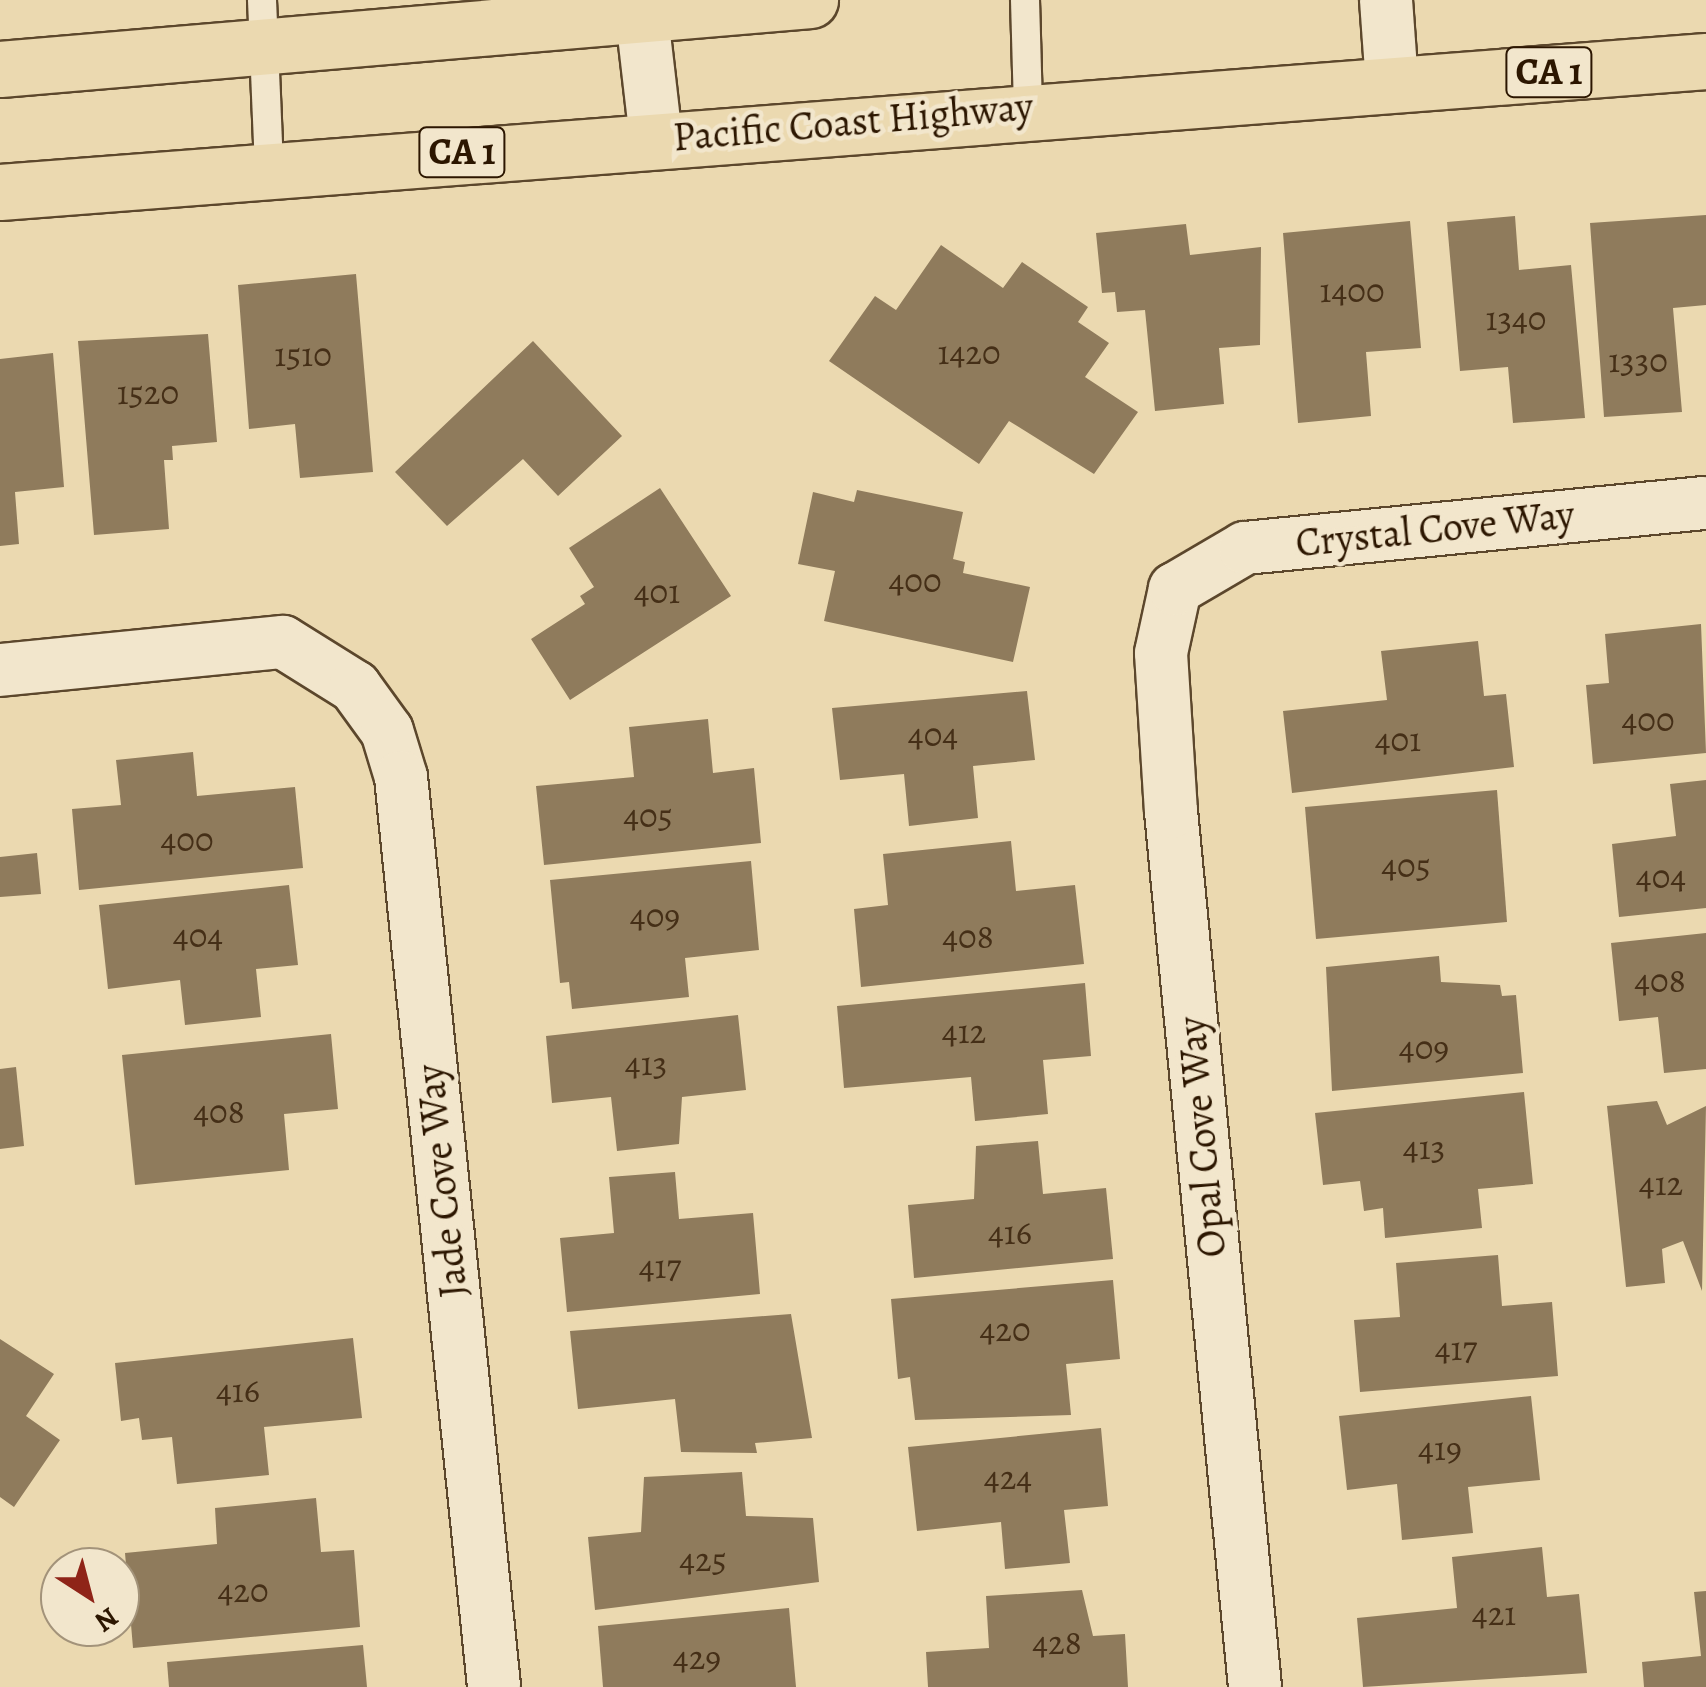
<!DOCTYPE html>
<style>
body{margin:0}
#map{position:relative;width:1706px;height:1687px;overflow:hidden;background:#ebd9b0;font-family:Alegreya,serif}
div>[style]{position:absolute}
.building>*{inset:0;background:#8f7b5c}
.roads{filter:drop-shadow(2px 0 #5c472c) drop-shadow(-2px 0 #5c472c) drop-shadow(0 2px #5c472c) drop-shadow(0 -2px #5c472c)}
.lane>*{height:28px;margin:-14px;padding:0 14px;transform-origin:14px;border-radius:14px;background:#f2e6cc}
.street>*{height:52px;margin:-26px;padding:0 26px;transform-origin:26px;border-radius:26px;background:#f2e6cc}
.highway>*{height:55px;margin:-27.5px;padding:0 27.5px;transform-origin:27.5px;border-radius:27.5px;background:#ebd9b0}
span{translate:-50% -50%;white-space:nowrap;text-align:center;line-height:1.15;-webkit-text-stroke:9px #f2e6cc;paint-order:stroke}
.number-label{font-size:35px;color:#452f17}
.number-label span{-webkit-text-stroke-width:0}
.shield-label span{padding:2px 8px;background:#f2e6cc;border:2px solid;border-radius:8px;-webkit-text-stroke-width:0}
.shield-label{font-size:38px;color:#2c1600;font-weight:700}
.street-label{font-size:40px;color:#2c1600}
.north{position:absolute;left:40px;top:1547px;width:100px;height:100px;box-sizing:border-box;background:#f2e6cc;border:2px solid #a3937a;border-radius:50%;rotate:144deg;font-size:28px;font-weight:700;line-height:40px;text-align:center;color:#2c1600}
.north::after{content:'';display:block;margin:auto;width:35px;height:45px;background:#8f2418;clip-path:polygon(50% 0,100% 100%,50% 72%,0 100%)}
</style>
<div id="map">
<div class="building">
<div style="clip-path:polygon(1706px 215px,1706px 305px,1673px 308px,1682px 412px,1604px 417px,1590px 223px)"></div>
<div style="clip-path:polygon(1515px 216px,1519px 270px,1571px 265px,1585px 418px,1513px 423px,1508px 367px,1460px 371px,1447px 222px)"></div>
<div style="clip-path:polygon(1410px 221px,1421px 348px,1366px 352px,1371px 416px,1298px 423px,1283px 233px)"></div>
<div style="clip-path:polygon(1186px 224px,1190px 255px,1261px 247px,1260px 345px,1219px 348px,1224px 404px,1155px 411px,1145px 310px,1117px 312px,1115px 292px,1102px 293px,1096px 233px)"></div>
<div style="clip-path:polygon(941px 245px,1003px 288px,1022px 262px,1088px 307px,1078px 322px,1109px 343px,1085px 377px,1138px 412px,1094px 474px,1009px 421px,979px 464px,829px 361px,875px 296px,896px 310px)"></div>
<div style="clip-path:polygon(356px 274px,373px 472px,300px 478px,295px 424px,249px 429px,238px 285px)"></div>
<div style="clip-path:polygon(208px 334px,217px 442px,172px 446px,173px 460px,164px 460px,169px 529px,94px 535px,78px 341px)"></div>
<div style="clip-path:polygon(533px 341px,622px 436px,558px 496px,523px 459px,447px 526px,395px 472px)"></div>
<div style="clip-path:polygon(53px 353px,64px 487px,15px 492px,19px 544px,0 546px,0 359px)"></div>
<div style="clip-path:polygon(660px 488px,731px 596px,570px 700px,531px 639px,585px 604px,580px 596px,594px 587px,569px 548px)"></div>
<div style="clip-path:polygon(857px 490px,963px 512px,953px 559px,965px 562px,963px 573px,1030px 587px,1013px 662px,824px 621px,835px 571px,798px 564px,813px 492px,854px 502px)"></div>
<div style="clip-path:polygon(1701px 624px,1706px 753px,1593px 764px,1586px 685px,1609px 683px,1605px 634px)"></div>
<div style="clip-path:polygon(1478px 641px,1484px 696px,1506px 694px,1514px 767px,1292px 793px,1283px 711px,1387px 700px,1381px 651px)"></div>
<div style="clip-path:polygon(1027px 691px,1035px 760px,973px 766px,978px 818px,909px 826px,904px 774px,840px 780px,832px 708px)"></div>
<div style="clip-path:polygon(708px 719px,713px 773px,754px 768px,761px 843px,544px 865px,536px 786px,634px 777px,629px 727px)"></div>
<div style="clip-path:polygon(193px 752px,197px 796px,295px 787px,303px 868px,79px 890px,72px 809px,121px 805px,116px 760px)"></div>
<div style="clip-path:polygon(1706px 780px,1706px 908px,1619px 917px,1612px 844px,1676px 836px,1670px 784px)"></div>
<div style="clip-path:polygon(1497px 790px,1507px 922px,1316px 939px,1305px 807px)"></div>
<div style="clip-path:polygon(1011px 841px,1016px 891px,1075px 885px,1084px 964px,861px 987px,854px 909px,888px 905px,883px 854px)"></div>
<div style="clip-path:polygon(37px 853px,41px 894px,0 897px,0 857px)"></div>
<div style="clip-path:polygon(751px 861px,759px 950px,685px 958px,689px 997px,572px 1009px,569px 982px,560px 983px,550px 880px)"></div>
<div style="clip-path:polygon(289px 885px,298px 965px,256px 969px,261px 1017px,185px 1025px,180px 980px,108px 989px,99px 905px)"></div>
<div style="clip-path:polygon(1706px 933px,1706px 1069px,1664px 1073px,1658px 1017px,1619px 1021px,1611px 943px)"></div>
<div style="clip-path:polygon(1439px 956px,1441px 982px,1500px 985px,1502px 996px,1516px 995px,1523px 1073px,1332px 1091px,1326px 967px)"></div>
<div style="clip-path:polygon(1085px 983px,1091px 1056px,1043px 1060px,1048px 1114px,975px 1121px,971px 1077px,844px 1088px,837px 1006px)"></div>
<div style="clip-path:polygon(738px 1015px,746px 1090px,682px 1097px,679px 1144px,617px 1151px,611px 1097px,552px 1103px,546px 1036px)"></div>
<div style="clip-path:polygon(331px 1034px,338px 1109px,284px 1114px,289px 1170px,135px 1185px,122px 1055px)"></div>
<div style="clip-path:polygon(16px 1067px,24px 1146px,0 1149px,0 1069px)"></div>
<div style="clip-path:polygon(1524px 1092px,1533px 1184px,1478px 1189px,1482px 1228px,1385px 1238px,1383px 1208px,1364px 1211px,1360px 1181px,1323px 1185px,1315px 1113px)"></div>
<div style="clip-path:polygon(1657px 1101px,1667px 1125px,1706px 1106px,1702px 1291px,1683px 1241px,1662px 1249px,1665px 1283px,1626px 1287px,1607px 1106px)"></div>
<div style="clip-path:polygon(1038px 1141px,1043px 1194px,1106px 1188px,1113px 1259px,914px 1278px,908px 1205px,974px 1199px,976px 1146px)"></div>
<div style="clip-path:polygon(675px 1172px,679px 1219px,753px 1213px,760px 1294px,567px 1312px,560px 1238px,614px 1233px,609px 1177px)"></div>
<div style="clip-path:polygon(1498px 1255px,1502px 1306px,1552px 1302px,1558px 1376px,1360px 1392px,1354px 1320px,1400px 1317px,1396px 1263px)"></div>
<div style="clip-path:polygon(1113px 1280px,1120px 1359px,1066px 1364px,1071px 1415px,915px 1420px,910px 1377px,898px 1379px,891px 1299px)"></div>
<div style="clip-path:polygon(791px 1314px,812px 1438px,755px 1443px,757px 1453px,681px 1452px,675px 1399px,578px 1409px,570px 1331px)"></div>
<div style="clip-path:polygon(353px 1338px,362px 1418px,264px 1427px,269px 1475px,177px 1484px,172px 1437px,142px 1440px,139px 1418px,121px 1421px,115px 1363px)"></div>
<div style="clip-path:polygon(0 1339px,54px 1374px,26px 1416px,60px 1440px,14px 1507px,0 1497px)"></div>
<div style="clip-path:polygon(1531px 1396px,1540px 1480px,1468px 1487px,1473px 1533px,1402px 1540px,1397px 1484px,1347px 1490px,1339px 1416px)"></div>
<div style="clip-path:polygon(1101px 1428px,1108px 1506px,1064px 1510px,1070px 1563px,1005px 1569px,1001px 1522px,917px 1531px,908px 1447px)"></div>
<div style="clip-path:polygon(742px 1472px,746px 1516px,813px 1518px,819px 1582px,595px 1610px,588px 1537px,641px 1532px,644px 1477px)"></div>
<div style="clip-path:polygon(316px 1498px,321px 1552px,354px 1550px,360px 1627px,133px 1648px,125px 1553px,217px 1544px,215px 1508px)"></div>
<div style="clip-path:polygon(1542px 1547px,1547px 1597px,1579px 1594px,1587px 1673px,1363px 1687px,1357px 1618px,1457px 1608px,1452px 1557px)"></div>
<div style="clip-path:polygon(1082px 1590px,1093px 1636px,1125px 1634px,1128px 1687px,928px 1687px,926px 1652px,989px 1648px,986px 1596px)"></div>
<div style="clip-path:polygon(1706px 1591px,1706px 1687px,1644px 1687px,1642px 1662px,1701px 1656px,1694px 1592px)"></div>
<div style="clip-path:polygon(789px 1608px,796px 1687px,603px 1687px,598px 1626px)"></div>
<div style="clip-path:polygon(363px 1645px,367px 1687px,169px 1687px,167px 1662px)"></div>
</div>
<div class="roads">
<div class="lane">
<div style="left:262px;top:0;width:167px;rotate:87.6deg"></div>
<div style="left:1025px;top:0;width:108px;rotate:88.4deg"></div>
</div>
<div class="street">
<div style="left:640px;top:0;width:139px;rotate:83.4deg"></div>
<div style="left:1386px;top:0;width:83px;rotate:85.9deg"></div>
<div style="left:0;top:670px;width:284px;rotate:-5.7deg"></div>
<div style="left:283px;top:642px;width:85px;rotate:32deg"></div>
<div style="left:355px;top:687px;width:54px;rotate:54deg"></div>
<div style="left:387px;top:731px;width:48px;rotate:73.1deg"></div>
<div style="left:401px;top:777px;width:915px;rotate:84.16deg"></div>
<div style="left:1255px;top:1687px;width:879px;rotate:-95.48deg"></div>
<div style="left:1171px;top:812px;width:159px;rotate:-93.6deg"></div>
<div style="left:1161px;top:653px;width:66px;rotate:-77.7deg"></div>
<div style="left:1175px;top:589px;width:81px;rotate:-30.4deg"></div>
<div style="left:1245px;top:548px;width:463px;rotate:-5.6deg"></div>
</div>
<div class="highway">
<div style="left:0;top:69px;width:813px;rotate:-4.87deg"></div>
<div style="left:0;top:192px;width:1711px;rotate:-4.39deg"></div>
</div>
</div>
<div class="number-label">
<span style="left:1352px;top:290px">1400</span>
<span style="left:1516px;top:318px">1340</span>
<span style="left:969px;top:352px">1420</span>
<span style="left:303px;top:354px">1510</span>
<span style="left:1638px;top:360px">1330</span>
<span style="left:148px;top:392px">1520</span>
<span style="left:915px;top:580px">400</span>
<span style="left:657px;top:591px">401</span>
<span style="left:1648px;top:719px">400</span>
<span style="left:933px;top:734px">404</span>
<span style="left:1398px;top:739px">401</span>
<span style="left:648px;top:815px">405</span>
<span style="left:187px;top:839px">400</span>
<span style="left:1406px;top:865px">405</span>
<span style="left:1661px;top:876px">404</span>
<span style="left:655px;top:915px">409</span>
<span style="left:198px;top:935px">404</span>
<span style="left:968px;top:936px">408</span>
<span style="left:1660px;top:980px">408</span>
<span style="left:964px;top:1031px">412</span>
<span style="left:1424px;top:1047px">409</span>
<span style="left:646px;top:1063px">413</span>
<span style="left:219px;top:1111px">408</span>
<span style="left:1424px;top:1147px">413</span>
<span style="left:1661px;top:1183px">412</span>
<span style="left:1010px;top:1232px">416</span>
<span style="left:660px;top:1266px">417</span>
<span style="left:1005px;top:1329px">420</span>
<span style="left:1456px;top:1348px">417</span>
<span style="left:238px;top:1390px">416</span>
<span style="left:1440px;top:1448px">419</span>
<span style="left:1008px;top:1477px">424</span>
<span style="left:703px;top:1559px">425</span>
<span style="left:243px;top:1590px">420</span>
<span style="left:1494px;top:1613px">421</span>
<span style="left:1057px;top:1642px">428</span>
<span style="left:697px;top:1657px">429</span>
</div>
<div class="shield-label">
<span style="left:1549px;top:72px">CA 1</span>
<span style="left:462px;top:152px">CA 1</span>
</div>
<div class="street-label">
<span style="left:853px;top:122px;rotate:-5deg">Pacific Coast Highway</span>
<span style="left:1435px;top:529px;rotate:-6deg">Crystal Cove Way</span>
<span style="left:1202px;top:1137px;rotate:-95deg">Opal Cove Way</span>
<span style="left:442px;top:1181px;rotate:-96deg">Jade Cove Way</span>
</div>
<div class="north">N</div>
</div>
